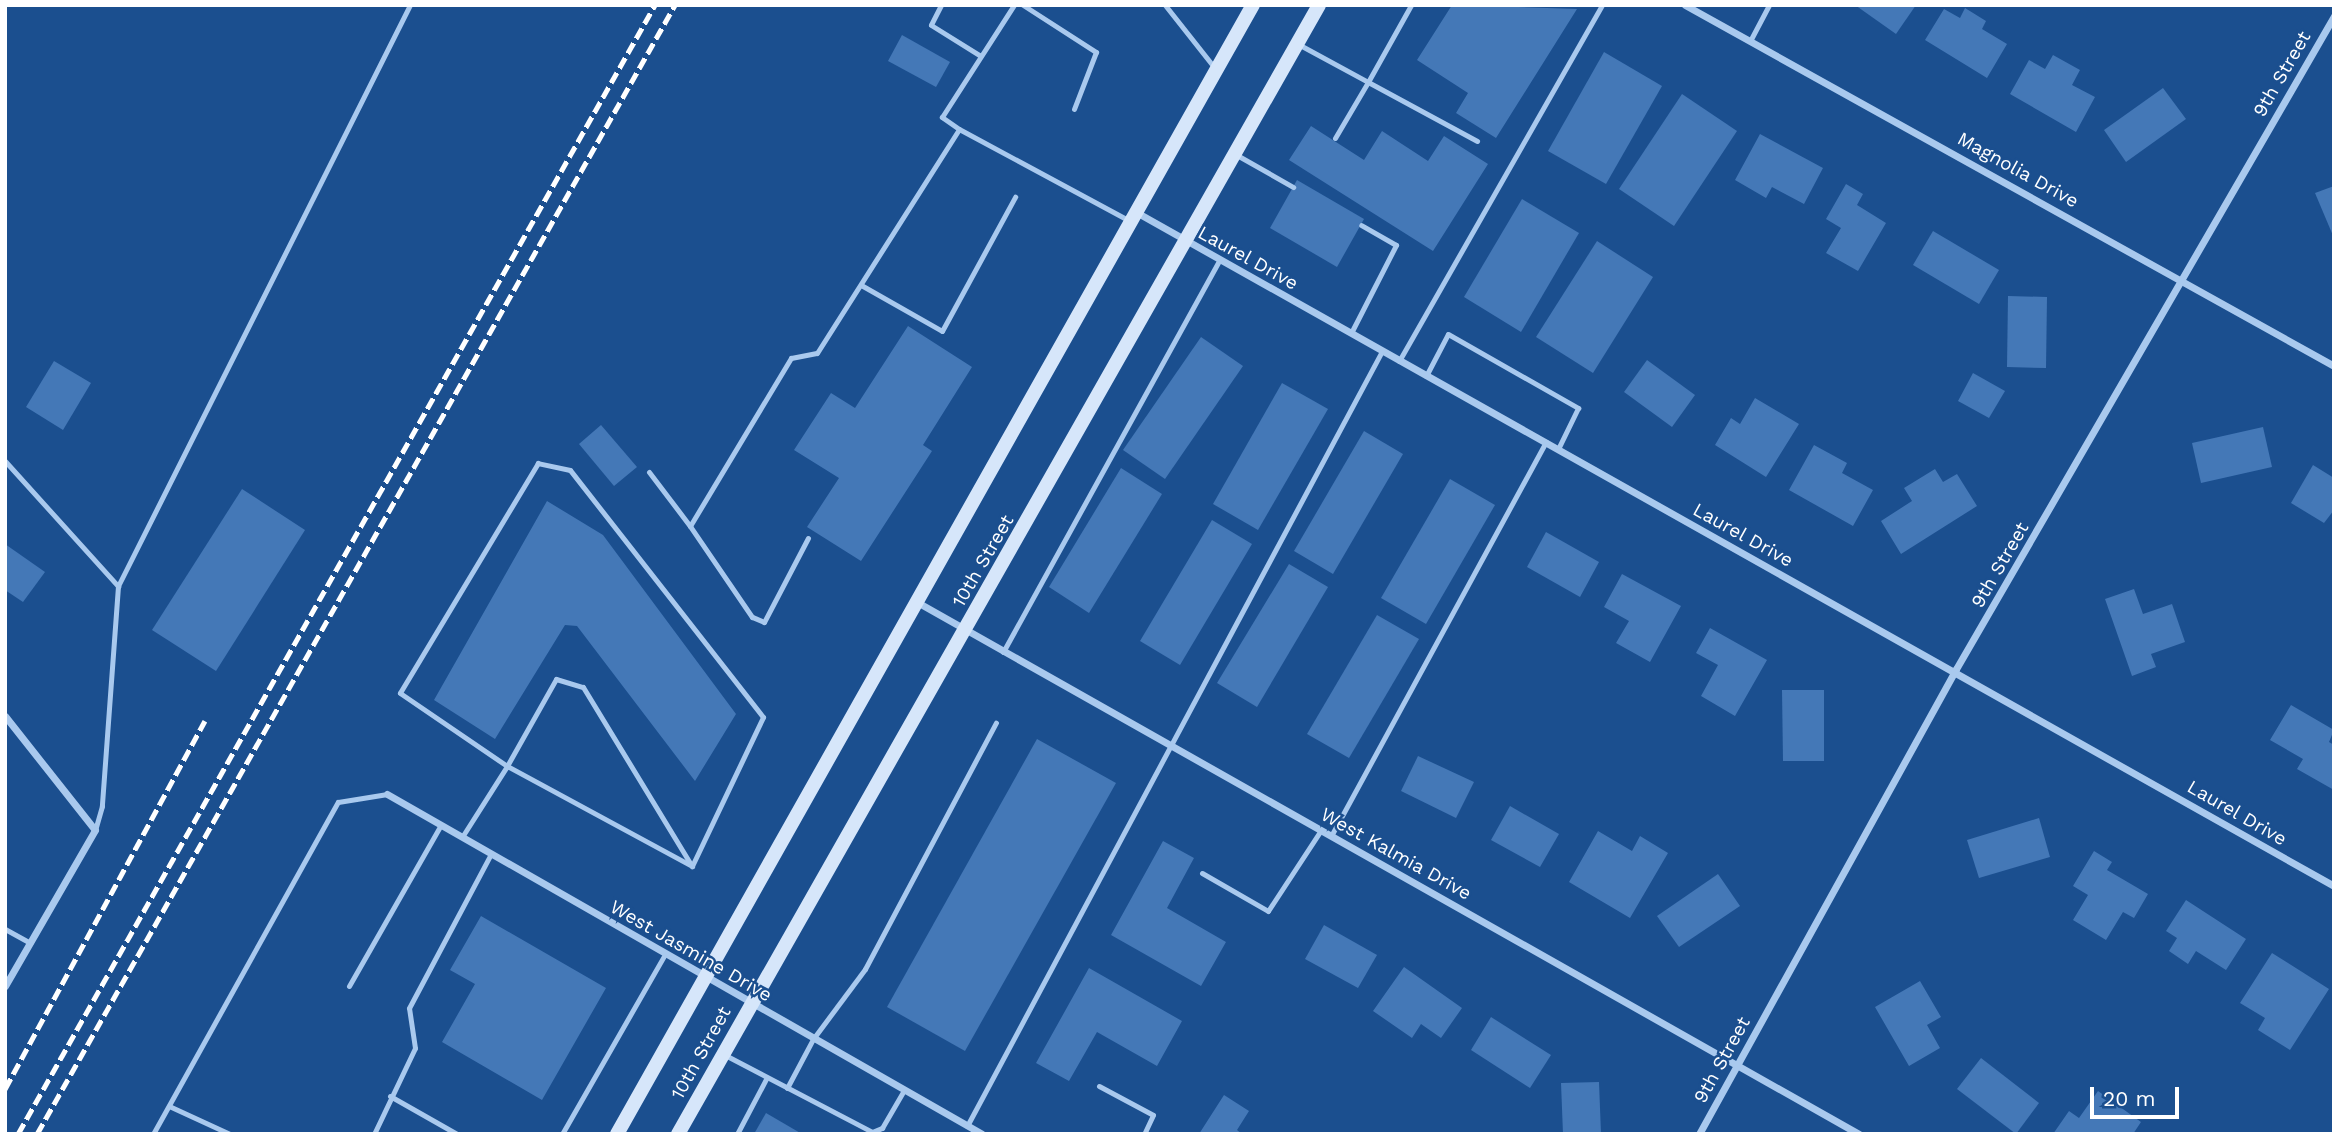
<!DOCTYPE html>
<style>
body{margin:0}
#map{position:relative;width:2339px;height:1139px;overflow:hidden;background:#1b4f8f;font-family:"Work Sans",sans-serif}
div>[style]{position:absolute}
.building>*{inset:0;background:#4478b7}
.service>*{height:5px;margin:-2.5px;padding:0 2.5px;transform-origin:2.5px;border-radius:2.5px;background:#a9c9ee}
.minor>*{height:7px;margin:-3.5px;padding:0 3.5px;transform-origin:3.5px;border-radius:3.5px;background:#a9c9ee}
.secondary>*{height:14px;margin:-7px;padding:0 7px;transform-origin:7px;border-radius:7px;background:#d6e6fa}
.rail>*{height:5px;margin-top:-2.5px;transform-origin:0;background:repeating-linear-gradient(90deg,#fff 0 12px,transparent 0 17px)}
span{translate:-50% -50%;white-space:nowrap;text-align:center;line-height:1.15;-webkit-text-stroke:5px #1b4f8f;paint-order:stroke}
.street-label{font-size:19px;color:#fff}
.frame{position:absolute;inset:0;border:7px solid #fff;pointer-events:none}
.scale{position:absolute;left:2090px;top:1087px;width:89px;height:32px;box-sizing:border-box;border:4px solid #fff;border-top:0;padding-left:9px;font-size:21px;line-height:24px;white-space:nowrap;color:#fff;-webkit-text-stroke:5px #1b4f8f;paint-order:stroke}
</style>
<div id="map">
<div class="building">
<div style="clip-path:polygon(1452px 5px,1577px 9px,1496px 138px,1456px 113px,1468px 93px,1417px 60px)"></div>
<div style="clip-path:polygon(1855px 5px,1916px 5px,1896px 34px)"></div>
<div style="clip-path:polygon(1965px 8px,1986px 21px,1982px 29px,2007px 44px,1987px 78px,1925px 40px,1944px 9px,1960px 18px)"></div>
<div style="clip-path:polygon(902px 35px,950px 62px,936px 87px,888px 61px)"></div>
<div style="clip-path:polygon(1604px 52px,1662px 86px,1606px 184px,1548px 151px)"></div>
<div style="clip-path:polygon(2053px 55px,2080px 70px,2072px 85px,2095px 97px,2076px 132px,2010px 94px,2029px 60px,2045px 69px)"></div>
<div style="clip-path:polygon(2163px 88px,2186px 119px,2126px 162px,2104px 130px)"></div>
<div style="clip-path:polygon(1682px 94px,1737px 131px,1674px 226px,1619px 189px)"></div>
<div style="clip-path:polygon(1311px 126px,1364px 160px,1382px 131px,1428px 161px,1444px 136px,1488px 164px,1433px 251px,1289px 160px)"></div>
<div style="clip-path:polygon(1760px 134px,1823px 168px,1804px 204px,1772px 187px,1766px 198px,1735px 180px)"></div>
<div style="clip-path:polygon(1297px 180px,1364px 219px,1337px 267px,1270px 228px)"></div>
<div style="clip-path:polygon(1846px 184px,1863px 194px,1857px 205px,1886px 223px,1858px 271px,1826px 253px,1841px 228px,1826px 219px)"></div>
<div style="clip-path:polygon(2334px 186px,2334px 238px,2315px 193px)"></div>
<div style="clip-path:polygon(1522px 199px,1579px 233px,1521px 332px,1464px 297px)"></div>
<div style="clip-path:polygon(1933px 231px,1999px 270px,1979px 304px,1913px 265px)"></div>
<div style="clip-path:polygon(1597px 241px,1653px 277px,1593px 373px,1536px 337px)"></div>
<div style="clip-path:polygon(2008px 296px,2047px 297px,2046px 368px,2007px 367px)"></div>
<div style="clip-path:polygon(908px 326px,972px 367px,923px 445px,932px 451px,861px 561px,807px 527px,839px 478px,794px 450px,831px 393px,855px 408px)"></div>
<div style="clip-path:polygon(1201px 337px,1243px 366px,1165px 479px,1123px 450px)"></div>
<div style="clip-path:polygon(1647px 360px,1695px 395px,1672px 427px,1624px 392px)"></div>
<div style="clip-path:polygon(54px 361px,91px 383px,63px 430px,26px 407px)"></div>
<div style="clip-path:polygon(1973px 373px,2005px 391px,1989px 418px,1958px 401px)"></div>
<div style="clip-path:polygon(1282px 383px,1328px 409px,1258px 530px,1213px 504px)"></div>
<div style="clip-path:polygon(1755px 398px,1799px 424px,1766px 477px,1715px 445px,1731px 418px,1740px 424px)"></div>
<div style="clip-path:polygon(601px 425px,637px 467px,614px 486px,579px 444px)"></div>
<div style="clip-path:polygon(2263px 427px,2272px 467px,2201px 483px,2192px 443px)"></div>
<div style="clip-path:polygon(1364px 431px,1403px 454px,1333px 574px,1294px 551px)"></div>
<div style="clip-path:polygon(1814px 445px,1847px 463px,1842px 473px,1873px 490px,1853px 526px,1789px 490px)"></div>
<div style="clip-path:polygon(2313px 465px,2334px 478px,2334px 510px,2324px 523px,2291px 503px)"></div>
<div style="clip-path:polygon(1121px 468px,1162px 494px,1089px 613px,1049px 587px)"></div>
<div style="clip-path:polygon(1935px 469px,1943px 482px,1957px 474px,1977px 506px,1901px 554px,1881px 521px,1912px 501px,1904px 488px)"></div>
<div style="clip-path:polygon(1450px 479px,1495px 505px,1426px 624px,1381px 598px)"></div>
<div style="clip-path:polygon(242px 489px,305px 530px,216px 671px,152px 630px)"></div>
<div style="clip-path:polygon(547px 501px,603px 535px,736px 714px,695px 781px,577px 626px,565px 625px,495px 739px,434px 700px)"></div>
<div style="clip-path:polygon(1212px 520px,1252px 544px,1180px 665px,1140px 641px)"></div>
<div style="clip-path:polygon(1546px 532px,1599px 562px,1580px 597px,1527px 567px)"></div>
<div style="clip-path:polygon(5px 544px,45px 572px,23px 602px,5px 590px)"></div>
<div style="clip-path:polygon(1289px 564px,1328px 587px,1257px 707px,1217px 683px)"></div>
<div style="clip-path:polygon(1622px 574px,1681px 606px,1650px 662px,1616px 643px,1629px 621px,1604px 607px)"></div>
<div style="clip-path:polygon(2134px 589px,2143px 614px,2172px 604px,2185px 642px,2151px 654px,2156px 667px,2132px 676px,2105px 599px)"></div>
<div style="clip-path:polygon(1377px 615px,1419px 639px,1349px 758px,1307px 734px)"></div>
<div style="clip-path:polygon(1710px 628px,1767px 660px,1735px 716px,1701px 696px,1718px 665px,1696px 653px)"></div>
<div style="clip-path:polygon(1782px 690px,1824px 690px,1824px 761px,1783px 761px)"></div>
<div style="clip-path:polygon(2291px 705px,2334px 730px,2329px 742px,2334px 745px,2334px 790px,2297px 769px,2303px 759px,2270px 740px)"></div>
<div style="clip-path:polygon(1037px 739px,1116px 783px,965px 1051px,887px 1007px)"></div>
<div style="clip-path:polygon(1418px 756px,1474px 782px,1456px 818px,1401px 791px)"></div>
<div style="clip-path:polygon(1510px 806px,1559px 834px,1540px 867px,1491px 840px)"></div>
<div style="clip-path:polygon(2039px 818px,2050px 857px,1979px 878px,1967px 840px)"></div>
<div style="clip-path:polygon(1598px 831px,1632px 851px,1640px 836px,1668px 853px,1630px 918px,1569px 882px)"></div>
<div style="clip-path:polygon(1163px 841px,1194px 858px,1167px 908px,1226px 942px,1201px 986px,1111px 935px)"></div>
<div style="clip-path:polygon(2094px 851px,2112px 862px,2107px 870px,2148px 894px,2134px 918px,2123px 912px,2106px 940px,2073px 920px,2088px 895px,2073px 886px)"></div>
<div style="clip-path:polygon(1718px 874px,1740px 906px,1679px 947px,1657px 916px)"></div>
<div style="clip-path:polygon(2186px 900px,2246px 939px,2226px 970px,2196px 951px,2188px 964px,2169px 951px,2177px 938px,2166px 931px)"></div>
<div style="clip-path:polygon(481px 916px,606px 988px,542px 1100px,442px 1042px,475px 984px,450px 970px)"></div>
<div style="clip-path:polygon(1324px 925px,1377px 955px,1358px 988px,1305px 959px)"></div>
<div style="clip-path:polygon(2272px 953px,2329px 989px,2290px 1050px,2258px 1030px,2265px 1018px,2240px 1003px)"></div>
<div style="clip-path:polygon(1404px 967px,1462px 1008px,1441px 1038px,1421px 1024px,1412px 1038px,1373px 1011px)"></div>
<div style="clip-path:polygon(1089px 968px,1182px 1021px,1157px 1066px,1097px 1032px,1069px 1081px,1036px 1063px)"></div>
<div style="clip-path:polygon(1920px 981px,1941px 1017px,1927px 1025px,1940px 1048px,1909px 1066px,1875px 1007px)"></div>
<div style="clip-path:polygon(1491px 1017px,1551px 1055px,1530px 1088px,1471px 1050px)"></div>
<div style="clip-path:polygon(1981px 1058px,2039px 1103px,2016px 1134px,1957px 1089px)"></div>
<div style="clip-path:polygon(1599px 1082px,1601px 1134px,1563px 1134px,1561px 1083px)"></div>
<div style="clip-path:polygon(2098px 1091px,2141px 1122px,2133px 1134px,2053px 1134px,2069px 1111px,2079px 1118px)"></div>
<div style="clip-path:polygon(1224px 1095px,1249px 1111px,1237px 1130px,1242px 1134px,1199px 1134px)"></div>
<div style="clip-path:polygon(766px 1113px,802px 1134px,754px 1134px)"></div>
</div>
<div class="service">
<div style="left:941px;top:5px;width:22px;rotate:117deg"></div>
<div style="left:931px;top:25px;width:57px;rotate:32deg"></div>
<div style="left:1023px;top:5px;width:87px;rotate:32.8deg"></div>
<div style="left:1096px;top:52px;width:61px;rotate:111.1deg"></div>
<div style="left:1165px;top:5px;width:79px;rotate:51.7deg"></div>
<div style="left:1750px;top:41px;width:41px;rotate:-62.2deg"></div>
<div style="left:1298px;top:44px;width:80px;rotate:28.5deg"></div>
<div style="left:1368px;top:82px;width:88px;rotate:-60.8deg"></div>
<div style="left:959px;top:129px;width:21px;rotate:-145deg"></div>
<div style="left:942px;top:117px;width:133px;rotate:-57.3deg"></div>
<div style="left:1335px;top:138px;width:65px;rotate:-59.5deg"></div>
<div style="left:1368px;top:82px;width:124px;rotate:28.4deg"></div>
<div style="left:1235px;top:154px;width:67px;rotate:29.6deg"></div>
<div style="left:861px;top:285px;width:93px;rotate:29.6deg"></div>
<div style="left:942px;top:331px;width:153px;rotate:-61.4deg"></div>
<div style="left:1351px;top:333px;width:99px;rotate:-62.9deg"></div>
<div style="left:1396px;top:245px;width:40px;rotate:-150.3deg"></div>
<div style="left:1399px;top:361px;width:410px;rotate:-60.3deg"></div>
<div style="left:1426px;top:376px;width:47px;rotate:-62.4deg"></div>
<div style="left:1448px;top:334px;width:150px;rotate:29.6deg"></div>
<div style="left:1578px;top:408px;width:46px;rotate:116deg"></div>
<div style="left:5px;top:461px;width:169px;rotate:47.9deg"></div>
<div style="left:118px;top:586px;width:221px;rotate:94.2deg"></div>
<div style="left:102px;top:806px;width:25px;rotate:106deg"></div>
<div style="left:649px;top:472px;width:68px;rotate:52.8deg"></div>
<div style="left:808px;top:538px;width:95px;rotate:117.6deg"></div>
<div style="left:764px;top:622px;width:13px;rotate:-157deg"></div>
<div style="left:752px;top:617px;width:110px;rotate:-124.3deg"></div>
<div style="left:690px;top:526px;width:196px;rotate:-59deg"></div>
<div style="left:791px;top:358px;width:26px;rotate:-11deg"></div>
<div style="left:817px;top:353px;width:265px;rotate:-57.6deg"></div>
<div style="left:959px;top:129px;width:192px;rotate:28.3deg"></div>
<div style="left:118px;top:586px;width:650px;rotate:-63.32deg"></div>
<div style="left:1003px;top:652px;width:447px;rotate:-61.1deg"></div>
<div style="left:1331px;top:836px;width:449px;rotate:-61.4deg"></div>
<div style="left:462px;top:837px;width:84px;rotate:-57.6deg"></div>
<div style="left:507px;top:766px;width:210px;rotate:28.4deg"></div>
<div style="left:692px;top:866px;width:165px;rotate:-64.5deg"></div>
<div style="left:763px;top:717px;width:313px;rotate:-128deg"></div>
<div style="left:570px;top:470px;width:33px;rotate:-168deg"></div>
<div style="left:538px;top:463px;width:268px;rotate:121deg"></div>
<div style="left:400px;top:693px;width:130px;rotate:34.3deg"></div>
<div style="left:507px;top:766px;width:100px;rotate:-60.6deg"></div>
<div style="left:556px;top:679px;width:28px;rotate:17deg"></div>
<div style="left:583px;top:687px;width:210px;rotate:58.7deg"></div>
<div style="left:1202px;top:873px;width:76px;rotate:29.9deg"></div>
<div style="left:1268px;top:911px;width:97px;rotate:-56.8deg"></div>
<div style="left:5px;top:929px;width:29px;rotate:29deg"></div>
<div style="left:349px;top:986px;width:185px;rotate:-60.3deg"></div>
<div style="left:725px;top:1055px;width:166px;rotate:27.6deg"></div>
<div style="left:872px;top:1132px;width:11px;rotate:-22deg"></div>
<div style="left:882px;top:1128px;width:44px;rotate:-59.9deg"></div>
<div style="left:1099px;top:1086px;width:61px;rotate:28.2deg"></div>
<div style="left:1153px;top:1115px;width:21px;rotate:115deg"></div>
<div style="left:787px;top:1088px;width:55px;rotate:-62deg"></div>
<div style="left:813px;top:1039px;width:87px;rotate:-53.4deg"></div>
<div style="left:865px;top:969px;width:279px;rotate:-62deg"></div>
<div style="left:390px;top:1096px;width:77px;rotate:29.6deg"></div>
<div style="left:169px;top:1106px;width:67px;rotate:24.7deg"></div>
<div style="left:967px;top:1126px;width:879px;rotate:-61.83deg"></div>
<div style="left:153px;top:1134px;width:380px;rotate:-60.9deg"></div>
<div style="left:338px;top:802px;width:50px;rotate:-9.3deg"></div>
<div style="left:374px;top:1134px;width:95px;rotate:-64.5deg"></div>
<div style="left:415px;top:1048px;width:40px;rotate:-98.5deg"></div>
<div style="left:409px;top:1008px;width:174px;rotate:-62deg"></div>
<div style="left:562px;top:1134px;width:207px;rotate:-60.2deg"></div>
<div style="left:737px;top:1134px;width:64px;rotate:-62.2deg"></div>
</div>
<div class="minor">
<div style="left:1685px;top:5px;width:743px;rotate:29.08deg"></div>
<div style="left:1136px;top:212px;width:1375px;rotate:29.36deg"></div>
<div style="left:917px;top:602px;width:1082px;rotate:29.46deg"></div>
<div style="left:5px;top:716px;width:145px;rotate:51.7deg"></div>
<div style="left:95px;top:830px;width:180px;rotate:120deg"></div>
<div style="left:387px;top:794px;width:685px;rotate:29.74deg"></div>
<div style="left:1699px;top:1134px;width:531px;rotate:-61.07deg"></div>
<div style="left:1956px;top:669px;width:755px;rotate:-59.93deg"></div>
</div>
<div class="secondary">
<div style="left:617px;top:1134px;width:1296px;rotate:-60.61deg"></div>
<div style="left:678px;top:1134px;width:1298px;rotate:-60.41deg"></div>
</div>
<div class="rail">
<div style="left:5px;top:1089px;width:419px;rotate:-61.5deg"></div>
<div style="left:18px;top:1134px;width:1296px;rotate:-60.57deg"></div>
<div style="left:37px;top:1134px;width:1297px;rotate:-60.53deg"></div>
</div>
<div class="street-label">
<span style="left:2282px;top:74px;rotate:-60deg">9th Street</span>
<span style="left:2018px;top:170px;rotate:29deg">Magnolia Drive</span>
<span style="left:1248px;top:258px;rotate:29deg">Laurel Drive</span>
<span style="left:1743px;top:535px;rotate:29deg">Laurel Drive</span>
<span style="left:983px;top:561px;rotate:-60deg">10th Street</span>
<span style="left:2000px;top:565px;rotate:-60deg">9th Street</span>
<span style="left:2237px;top:813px;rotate:30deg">Laurel Drive</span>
<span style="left:1396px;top:854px;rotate:29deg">West Kalmia Drive</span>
<span style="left:691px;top:951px;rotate:30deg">West Jasmine Drive</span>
<span style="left:701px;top:1053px;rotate:-61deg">10th Street</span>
<span style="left:1722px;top:1060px;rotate:-61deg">9th Street</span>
</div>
<div class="frame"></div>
<div class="scale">20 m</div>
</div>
